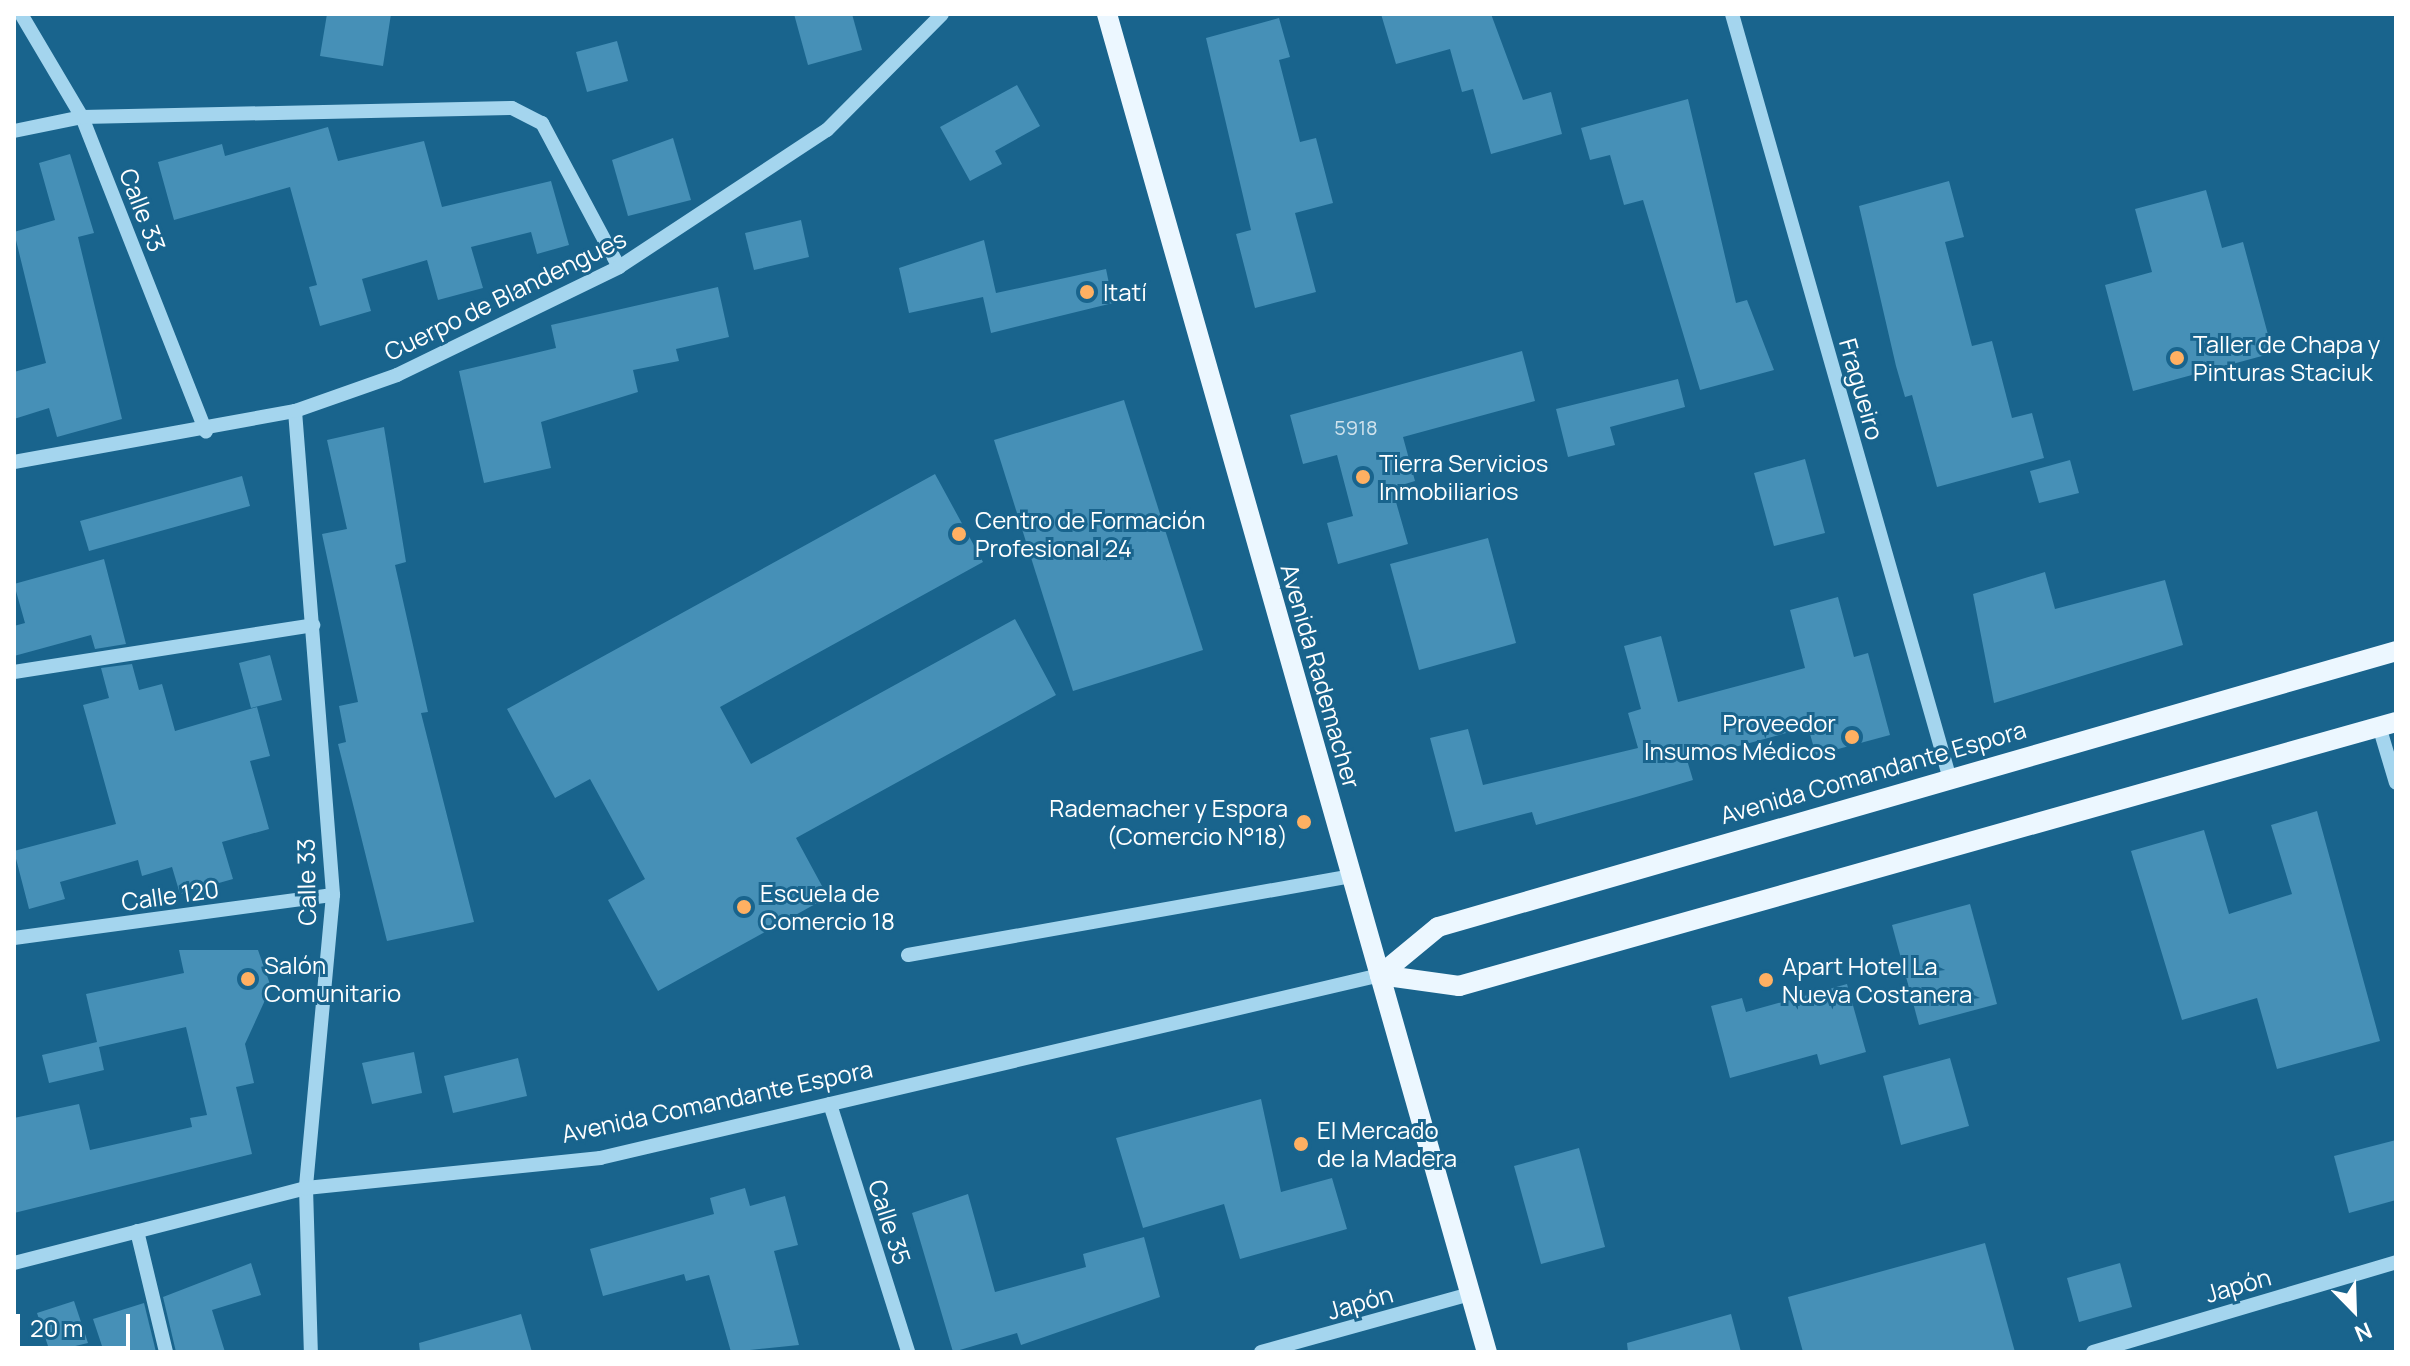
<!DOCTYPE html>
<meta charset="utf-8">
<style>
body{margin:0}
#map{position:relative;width:2410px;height:1366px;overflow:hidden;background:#19648d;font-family:Manrope,sans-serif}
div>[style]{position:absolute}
.building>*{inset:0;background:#4690b7}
.minor>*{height:14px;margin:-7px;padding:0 7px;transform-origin:7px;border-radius:7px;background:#a4d5ee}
.major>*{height:20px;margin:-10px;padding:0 10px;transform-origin:10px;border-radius:10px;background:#ecf7ff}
.dots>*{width:22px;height:22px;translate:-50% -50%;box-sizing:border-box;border:4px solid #19648d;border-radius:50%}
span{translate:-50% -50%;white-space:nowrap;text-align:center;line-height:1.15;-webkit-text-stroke:6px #19648d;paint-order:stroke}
.number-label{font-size:20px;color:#d1e3ed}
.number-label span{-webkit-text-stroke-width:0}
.street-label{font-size:24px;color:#fff}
.poi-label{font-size:24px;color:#fff}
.left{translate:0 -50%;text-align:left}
.right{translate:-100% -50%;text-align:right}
.frame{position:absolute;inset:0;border:16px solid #fff;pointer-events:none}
.north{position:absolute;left:2314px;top:1270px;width:80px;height:80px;-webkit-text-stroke:6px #19648d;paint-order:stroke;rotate:157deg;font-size:22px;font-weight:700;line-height:32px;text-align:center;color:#fff}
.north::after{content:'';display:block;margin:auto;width:28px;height:36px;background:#fff;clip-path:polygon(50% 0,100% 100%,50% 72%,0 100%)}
.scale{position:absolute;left:16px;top:1314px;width:114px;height:36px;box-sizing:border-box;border:4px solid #fff;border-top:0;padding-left:10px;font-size:24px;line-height:28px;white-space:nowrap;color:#fff;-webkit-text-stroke:6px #19648d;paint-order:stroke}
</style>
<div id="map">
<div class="building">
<div style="clip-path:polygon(327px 14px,391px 14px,383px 66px,320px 56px)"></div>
<div style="clip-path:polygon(794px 14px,852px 14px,862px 50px,808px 65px)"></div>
<div style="clip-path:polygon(1381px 14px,1491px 14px,1523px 100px,1551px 92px,1562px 134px,1491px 154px,1473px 89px,1462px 92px,1450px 49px,1396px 64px)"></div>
<div style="clip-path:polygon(1279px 18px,1290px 57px,1279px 60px,1300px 142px,1316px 138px,1333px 203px,1295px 213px,1316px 292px,1255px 308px,1236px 234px,1251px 230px,1206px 38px)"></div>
<div style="clip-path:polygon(617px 41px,628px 81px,587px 92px,576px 52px)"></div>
<div style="clip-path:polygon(1017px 85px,1040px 126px,995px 151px,1002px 164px,970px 181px,940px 127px)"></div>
<div style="clip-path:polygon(1688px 99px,1736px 303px,1747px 300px,1774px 370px,1700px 390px,1643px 200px,1624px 205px,1610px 155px,1590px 160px,1581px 128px)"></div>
<div style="clip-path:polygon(328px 127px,338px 161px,424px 141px,442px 207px,551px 181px,569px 245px,537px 254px,531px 232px,471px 247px,483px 288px,438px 300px,427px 260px,362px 279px,371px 311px,320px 326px,309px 287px,317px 285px,290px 187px,174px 220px,158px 162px,222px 144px,225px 156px)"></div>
<div style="clip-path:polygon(673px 138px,691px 200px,628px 216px,612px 160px)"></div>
<div style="clip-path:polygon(70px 154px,94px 233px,78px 237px,122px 419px,57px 437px,49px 408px,14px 419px,14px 372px,46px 363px,14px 232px,55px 220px,39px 163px)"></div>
<div style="clip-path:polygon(1949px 181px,1964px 237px,1945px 242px,1972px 346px,1992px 341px,2012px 418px,2032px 413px,2044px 458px,1937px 487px,1912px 395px,1905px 397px,1896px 366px,1859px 206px)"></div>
<div style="clip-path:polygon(2206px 190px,2222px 248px,2243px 242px,2273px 353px,2133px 391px,2105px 285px,2152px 272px,2135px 209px)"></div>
<div style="clip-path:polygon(801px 220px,809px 257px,754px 270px,745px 233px)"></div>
<div style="clip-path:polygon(984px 240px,996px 293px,1106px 269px,1113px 303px,991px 333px,983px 297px,909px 313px,899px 268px)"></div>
<div style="clip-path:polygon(718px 287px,729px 337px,676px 349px,679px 361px,633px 370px,638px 392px,541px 422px,551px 468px,484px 483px,459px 371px,556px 348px,551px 325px)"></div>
<div style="clip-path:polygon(1522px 351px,1535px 401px,1403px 437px,1415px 481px,1392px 488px,1408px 544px,1338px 564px,1327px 523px,1353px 516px,1337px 455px,1303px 464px,1290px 415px)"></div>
<div style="clip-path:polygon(1678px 379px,1685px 407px,1610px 427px,1615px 445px,1568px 457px,1556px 409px)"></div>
<div style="clip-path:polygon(1124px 400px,1203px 650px,1073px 691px,994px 440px)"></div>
<div style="clip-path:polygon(384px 427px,406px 562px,395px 565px,428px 712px,421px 713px,474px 922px,387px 941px,338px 744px,346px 742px,339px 706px,358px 702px,322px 534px,347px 529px,327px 440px)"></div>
<div style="clip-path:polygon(1805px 459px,1825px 533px,1774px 546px,1754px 473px)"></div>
<div style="clip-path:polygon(2070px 460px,2079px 493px,2039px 503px,2030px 471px)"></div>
<div style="clip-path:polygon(935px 474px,983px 562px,720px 707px,751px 764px,1015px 619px,1056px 695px,796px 838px,828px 897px,658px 991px,608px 900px,645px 879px,590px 779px,555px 798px,507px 709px)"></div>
<div style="clip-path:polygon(242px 476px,250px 506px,89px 551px,80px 521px)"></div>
<div style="clip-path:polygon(1488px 538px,1516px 643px,1419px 670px,1390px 564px)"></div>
<div style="clip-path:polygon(104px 559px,126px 644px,95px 649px,91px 635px,14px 656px,14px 626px,25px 623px,14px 584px)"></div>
<div style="clip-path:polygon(2045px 572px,2055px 609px,2165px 580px,2183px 645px,1994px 703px,1973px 594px)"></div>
<div style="clip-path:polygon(1838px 597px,1854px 657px,1868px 653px,1890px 735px,1816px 755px,1808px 727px,1687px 760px,1693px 780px,1636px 797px,1536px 825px,1532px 812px,1455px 832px,1430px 738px,1468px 729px,1483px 785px,1638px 748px,1628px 713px,1641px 709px,1624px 646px,1661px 636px,1678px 702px,1805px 668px,1790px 610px)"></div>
<div style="clip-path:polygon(270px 655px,282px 700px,251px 708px,239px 663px)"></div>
<div style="clip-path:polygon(132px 664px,139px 690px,162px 684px,175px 731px,257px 707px,270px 756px,250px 761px,269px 829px,222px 842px,233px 879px,180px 894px,172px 867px,142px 876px,138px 860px,60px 882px,65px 899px,29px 909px,14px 851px,116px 824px,83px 705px,109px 698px,101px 668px)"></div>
<div style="clip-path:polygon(2317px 811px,2380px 1041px,2277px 1069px,2257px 998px,2182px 1020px,2131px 851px,2204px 830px,2229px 914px,2292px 894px,2271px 825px)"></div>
<div style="clip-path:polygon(1970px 904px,1997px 1004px,1919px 1025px,1892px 925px)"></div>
<div style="clip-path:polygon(179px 950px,258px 950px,271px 987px,245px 1044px,254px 1083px,236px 1087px,252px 1154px,14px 1213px,14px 1118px,79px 1104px,90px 1150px,192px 1127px,190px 1118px,207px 1115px,186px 1027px,99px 1047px,104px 1070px,49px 1083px,42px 1055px,97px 1042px,86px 994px,184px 973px)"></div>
<div style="clip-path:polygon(1847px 984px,1866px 1052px,1820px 1065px,1817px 1054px,1730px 1078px,1711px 1006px,1742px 998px,1746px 1012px)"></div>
<div style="clip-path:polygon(414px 1052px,422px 1093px,372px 1104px,362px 1063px)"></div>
<div style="clip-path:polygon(518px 1058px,527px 1096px,453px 1113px,444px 1076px)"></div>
<div style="clip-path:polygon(1950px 1058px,1969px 1126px,1901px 1145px,1883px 1076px)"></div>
<div style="clip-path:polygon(1261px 1099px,1281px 1192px,1332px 1178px,1347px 1229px,1240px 1259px,1224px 1204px,1143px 1228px,1116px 1138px)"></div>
<div style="clip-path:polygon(2396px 1140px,2396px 1200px,2349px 1213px,2334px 1156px)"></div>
<div style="clip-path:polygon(1579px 1148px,1605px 1247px,1541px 1264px,1514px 1166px)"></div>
<div style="clip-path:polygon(745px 1188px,750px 1206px,785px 1196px,798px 1245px,774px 1251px,799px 1345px,731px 1352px,709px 1275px,686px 1281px,684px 1274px,603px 1296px,590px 1249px,714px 1214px,710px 1198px)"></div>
<div style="clip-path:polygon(968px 1194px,995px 1292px,1086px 1267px,1083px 1254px,1144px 1237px,1160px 1297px,1021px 1345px,1017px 1333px,953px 1352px,912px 1213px)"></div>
<div style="clip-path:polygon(1985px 1243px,2015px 1352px,1803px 1352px,1788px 1297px)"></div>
<div style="clip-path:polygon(251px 1263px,261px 1295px,212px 1310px,225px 1352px,176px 1352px,163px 1297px)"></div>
<div style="clip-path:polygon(2120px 1263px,2132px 1307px,2079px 1322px,2067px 1278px)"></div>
<div style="clip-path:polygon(74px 1301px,88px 1343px,50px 1352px,37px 1313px)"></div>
<div style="clip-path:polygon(144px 1303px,156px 1352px,104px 1352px,93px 1319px)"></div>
<div style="clip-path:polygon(521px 1314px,532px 1352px,420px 1352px,419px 1343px)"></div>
<div style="clip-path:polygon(1731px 1314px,1741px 1352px,1628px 1352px,1627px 1343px)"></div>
</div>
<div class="minor">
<div style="left:21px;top:14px;width:120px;rotate:59.4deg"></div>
<div style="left:82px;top:117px;width:338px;rotate:68.5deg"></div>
<div style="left:1732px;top:14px;width:792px;rotate:74.1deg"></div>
<div style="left:14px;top:131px;width:69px;rotate:-11.6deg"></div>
<div style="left:82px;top:117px;width:430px;rotate:-1.2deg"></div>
<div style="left:512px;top:108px;width:34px;rotate:27deg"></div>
<div style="left:542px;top:123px;width:163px;rotate:61.9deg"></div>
<div style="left:295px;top:411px;width:485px;rotate:85.5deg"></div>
<div style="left:333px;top:895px;width:294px;rotate:95.3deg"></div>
<div style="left:306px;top:1188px;width:164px;rotate:88.3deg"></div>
<div style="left:14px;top:462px;width:286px;rotate:-10.3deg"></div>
<div style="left:295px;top:411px;width:108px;rotate:-19.4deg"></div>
<div style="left:397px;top:375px;width:247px;rotate:-25.9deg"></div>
<div style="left:619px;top:267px;width:249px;rotate:-33.4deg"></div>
<div style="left:827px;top:130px;width:163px;rotate:-45.2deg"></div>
<div style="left:14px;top:672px;width:303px;rotate:-8.9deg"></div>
<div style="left:2379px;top:726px;width:59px;rotate:73.4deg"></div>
<div style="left:14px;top:938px;width:322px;rotate:-7.7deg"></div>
<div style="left:908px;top:955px;width:450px;rotate:-10.1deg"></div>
<div style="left:830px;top:1104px;width:260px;rotate:72.5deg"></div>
<div style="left:137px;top:1231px;width:124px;rotate:76.5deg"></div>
<div style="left:14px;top:1263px;width:301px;rotate:-14.4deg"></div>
<div style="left:306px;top:1188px;width:296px;rotate:-5.8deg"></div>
<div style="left:600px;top:1158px;width:801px;rotate:-13.2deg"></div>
<div style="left:1261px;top:1352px;width:217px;rotate:-15.5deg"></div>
<div style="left:2093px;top:1352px;width:316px;rotate:-16.5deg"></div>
</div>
<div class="major">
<div style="left:1107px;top:14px;width:1391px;rotate:74.15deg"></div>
<div style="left:1380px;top:975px;width:75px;rotate:-39.6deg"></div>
<div style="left:1438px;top:927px;width:997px;rotate:-16.07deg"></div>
<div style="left:1380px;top:975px;width:80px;rotate:7.9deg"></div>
<div style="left:1459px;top:986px;width:973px;rotate:-15.74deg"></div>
</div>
<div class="dots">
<div style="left:1087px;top:292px;background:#ffb062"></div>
<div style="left:2177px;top:358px;background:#ffb062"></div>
<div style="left:1363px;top:477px;background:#ffb062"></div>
<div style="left:959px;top:534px;background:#ffb062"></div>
<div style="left:1852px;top:737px;background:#ffb062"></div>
<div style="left:1304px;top:822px;background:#ffb062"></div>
<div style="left:744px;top:907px;background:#ffb062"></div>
<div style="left:248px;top:979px;background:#ffb062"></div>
<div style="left:1766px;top:980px;background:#ffb062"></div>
<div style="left:1301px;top:1144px;background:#ffb062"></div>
</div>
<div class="number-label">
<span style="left:1356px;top:427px">5918</span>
</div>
<div class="street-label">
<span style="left:143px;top:210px;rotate:69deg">Calle 33</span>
<span style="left:505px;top:295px;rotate:-26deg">Cuerpo de Blandengues</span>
<span style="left:1862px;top:389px;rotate:74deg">Fragueiro</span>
<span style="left:1321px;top:676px;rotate:74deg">Avenida Rademacher</span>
<span style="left:1873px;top:772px;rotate:-16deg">Avenida Comandante Espora</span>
<span style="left:306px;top:882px;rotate:-91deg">Calle 33</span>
<span style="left:170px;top:895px;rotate:-8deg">Calle 120</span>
<span style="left:717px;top:1101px;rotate:-12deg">Avenida Comandante Espora</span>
<span style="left:890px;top:1222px;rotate:72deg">Calle 35</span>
<span style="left:2238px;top:1285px;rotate:-16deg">Japón</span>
<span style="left:1360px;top:1302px;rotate:-16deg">Japón</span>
</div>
<div class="poi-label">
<span class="left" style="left:1103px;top:292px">Itatí</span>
<span class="left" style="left:2193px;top:358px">Taller de Chapa y<br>Pinturas Staciuk</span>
<span class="left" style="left:1379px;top:477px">Tierra Servicios<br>Inmobiliarios</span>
<span class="left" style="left:975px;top:534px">Centro de Formación<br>Profesional 24</span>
<span class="right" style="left:1836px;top:737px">Proveedor<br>Insumos Médicos</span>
<span class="right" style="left:1288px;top:822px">Rademacher y Espora<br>(Comercio N°18)</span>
<span class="left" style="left:760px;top:907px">Escuela de<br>Comercio 18</span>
<span class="left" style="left:264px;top:979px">Salón<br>Comunitario</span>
<span class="left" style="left:1782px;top:980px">Apart Hotel La<br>Nueva Costanera</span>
<span class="left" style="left:1317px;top:1144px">El Mercado<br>de la Madera</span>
</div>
<div class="frame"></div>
<div class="north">N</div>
<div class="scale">20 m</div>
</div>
